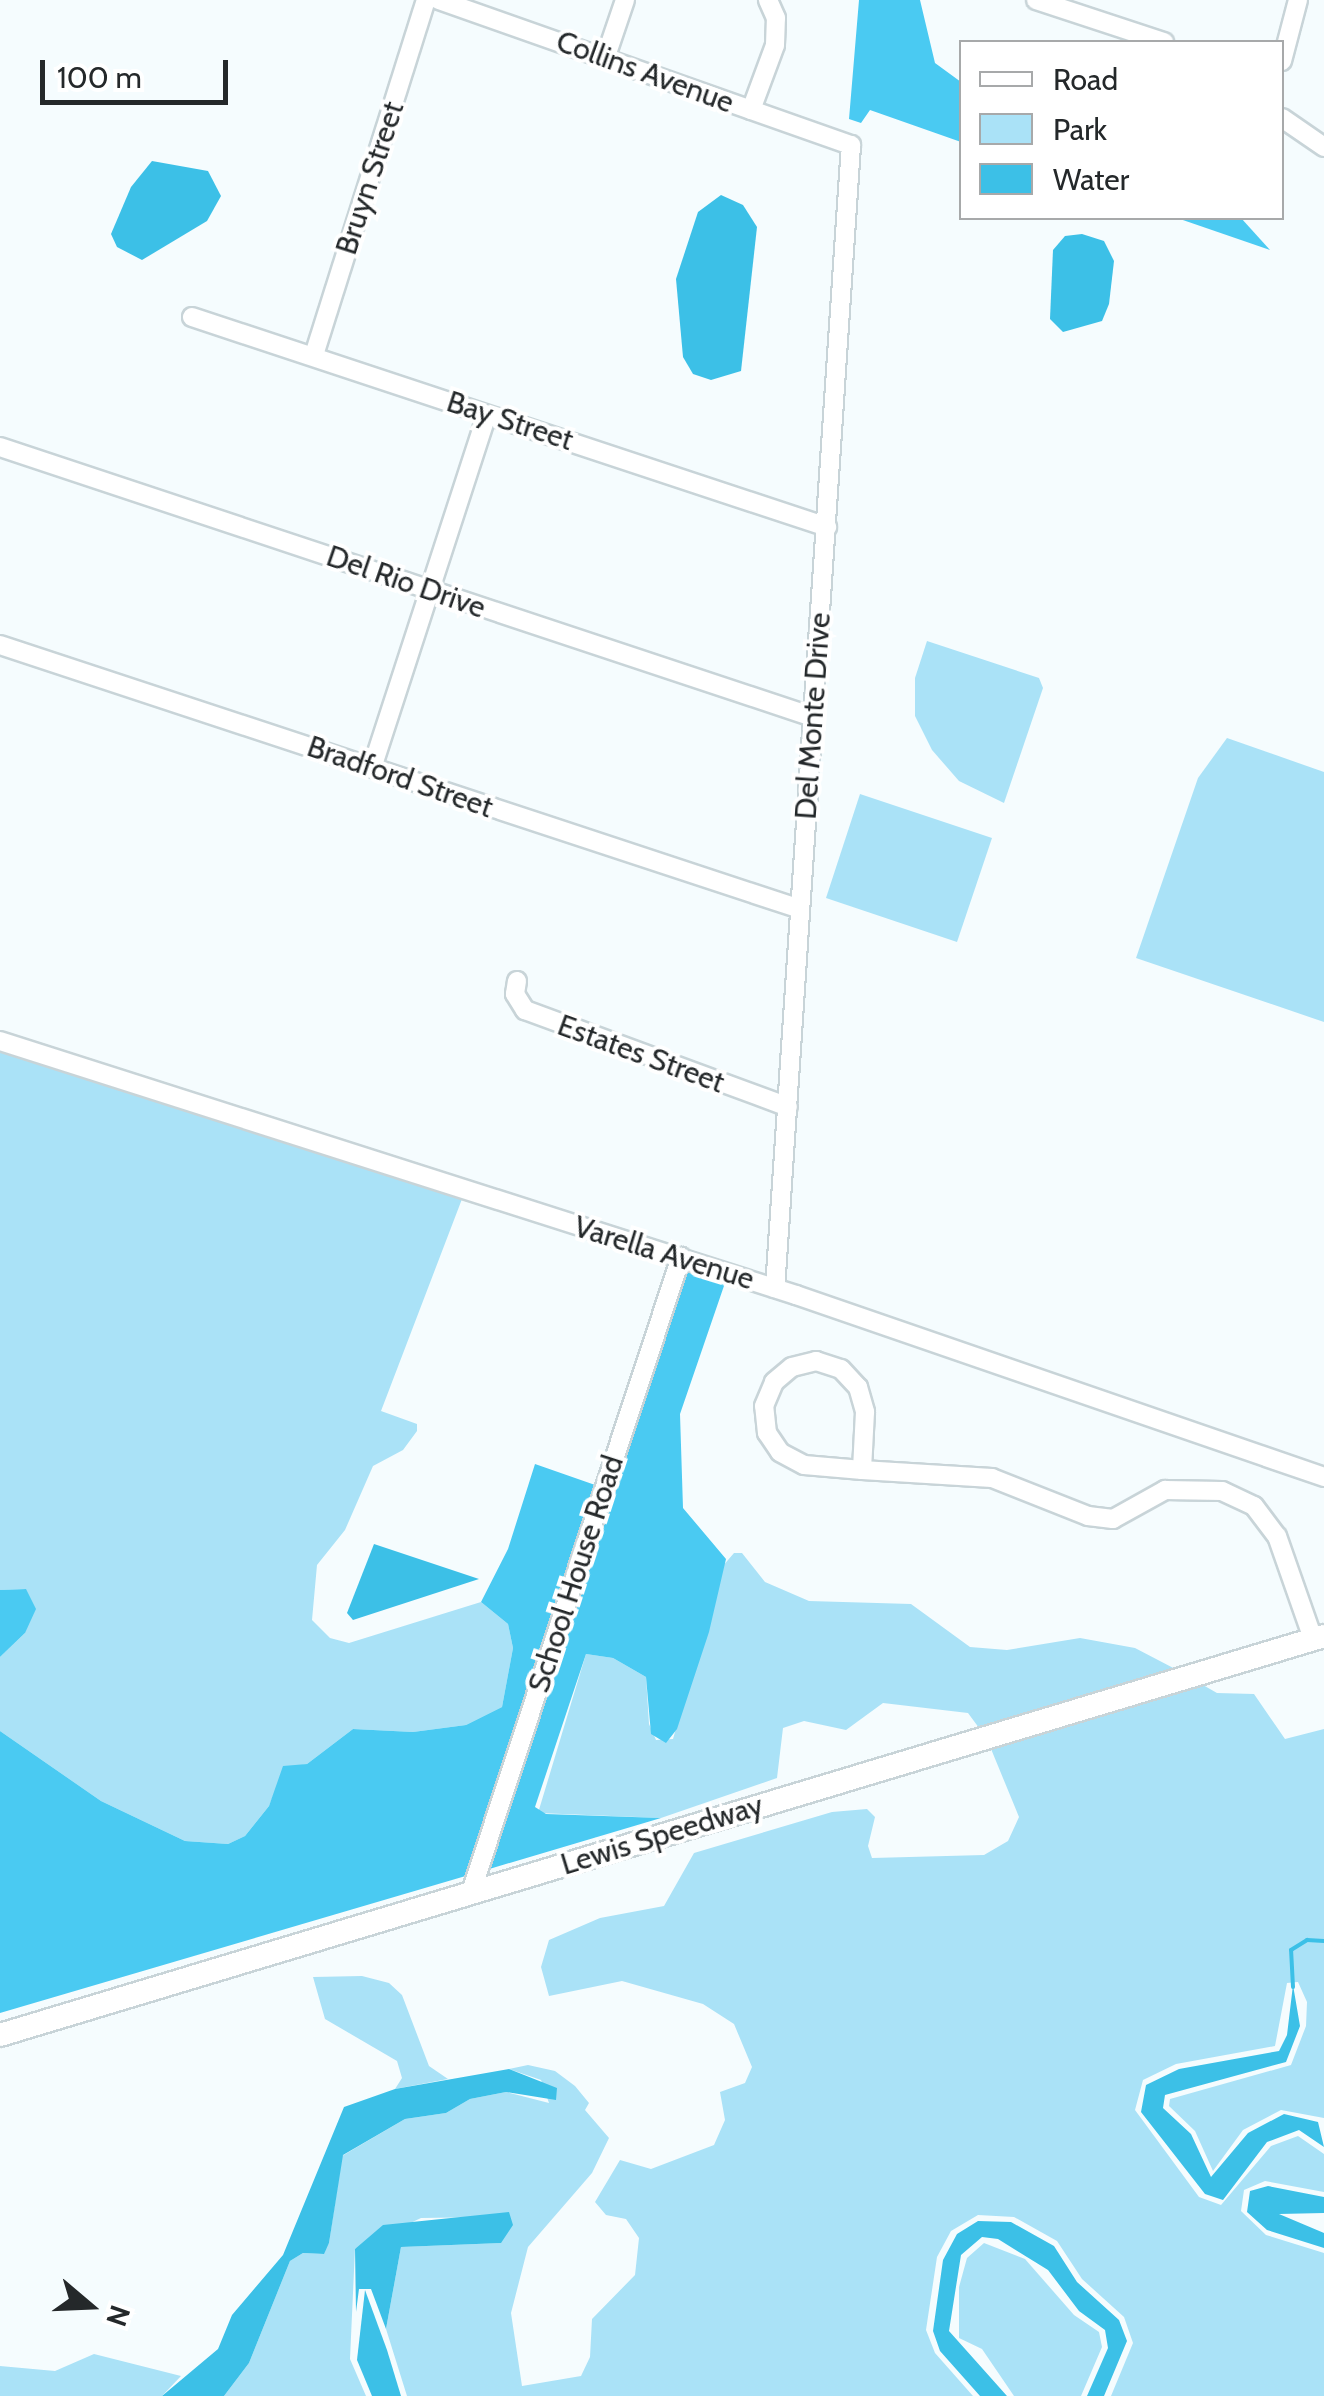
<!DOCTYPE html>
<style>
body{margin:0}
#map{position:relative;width:1324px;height:2396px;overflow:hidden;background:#f5fcfe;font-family:Cabin,sans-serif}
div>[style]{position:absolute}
.green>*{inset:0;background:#aae2f7}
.forest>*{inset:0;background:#4acaf2}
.water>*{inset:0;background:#3cc0e7}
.stream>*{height:4px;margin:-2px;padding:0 2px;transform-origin:2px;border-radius:2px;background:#3cc0e7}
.roads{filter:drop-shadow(2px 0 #c8d4d8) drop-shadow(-2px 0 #c8d4d8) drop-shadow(0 2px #c8d4d8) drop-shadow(0 -2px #c8d4d8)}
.minor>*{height:18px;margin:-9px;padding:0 9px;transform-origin:9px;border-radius:9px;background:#fff}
.major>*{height:22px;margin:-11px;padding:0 11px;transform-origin:11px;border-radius:11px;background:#fff}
span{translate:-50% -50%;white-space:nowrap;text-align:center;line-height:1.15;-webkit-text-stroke:8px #fff;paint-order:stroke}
.street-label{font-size:30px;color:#24282a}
.legend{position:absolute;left:959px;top:40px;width:325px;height:180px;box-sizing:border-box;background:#fff;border:2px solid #a7a9aa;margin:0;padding:12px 18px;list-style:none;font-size:30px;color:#24282a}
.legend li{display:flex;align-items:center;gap:20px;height:50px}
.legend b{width:50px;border:2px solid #a7a9aa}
.north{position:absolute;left:40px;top:2256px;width:100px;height:100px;-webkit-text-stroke:8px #fff;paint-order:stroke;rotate:109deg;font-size:28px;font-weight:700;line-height:40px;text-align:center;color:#24282a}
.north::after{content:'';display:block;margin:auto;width:35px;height:45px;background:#24282a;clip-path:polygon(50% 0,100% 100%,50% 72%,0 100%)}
.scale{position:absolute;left:40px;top:60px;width:188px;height:45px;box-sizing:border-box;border:5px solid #24282a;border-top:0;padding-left:12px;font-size:30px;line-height:35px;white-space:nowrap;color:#24282a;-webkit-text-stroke:8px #fff;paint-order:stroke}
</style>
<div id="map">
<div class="green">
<div style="clip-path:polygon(927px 641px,1039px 678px,1043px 688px,1004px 803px,959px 781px,932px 750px,915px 716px,915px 678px)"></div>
<div style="clip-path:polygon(1227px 738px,1324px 772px,1324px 1022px,1136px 958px,1198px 778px)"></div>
<div style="clip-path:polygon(860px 794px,992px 838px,957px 942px,826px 898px)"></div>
<div style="clip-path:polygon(0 1047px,462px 1199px,381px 1411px,417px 1424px,417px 1431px,403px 1450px,373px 1466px,345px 1530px,317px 1565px,312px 1620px,330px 1638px,349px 1643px,481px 1602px,508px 1624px,513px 1648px,502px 1707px,466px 1725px,413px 1732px,353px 1729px,307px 1764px,284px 1769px,269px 1806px,245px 1836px,228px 1844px,185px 1841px,101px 1801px,0 1731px,0 1657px,25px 1633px,26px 1589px,0 1590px)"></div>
<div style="clip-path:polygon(734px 1553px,742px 1553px,765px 1582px,809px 1601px,911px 1604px,970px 1647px,1007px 1650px,1080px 1638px,1135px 1648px,1181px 1672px,982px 1732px,968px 1713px,883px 1703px,846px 1730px,804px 1721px,783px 1728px,777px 1778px,661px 1818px,538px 1813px,586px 1654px,613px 1658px,646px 1677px,649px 1724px,656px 1740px,673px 1739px,722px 1567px)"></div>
<div style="clip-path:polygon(1196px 1681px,1217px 1693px,1254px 1694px,1285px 1739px,1324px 1729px,1324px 2118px,1281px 2110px,1243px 2130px,1213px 2171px,1195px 2131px,1169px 2106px,1170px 2099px,1291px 2065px,1306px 2026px,1307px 2002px,1298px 1982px,1287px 1983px,1275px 2046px,1176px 2064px,1143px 2080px,1135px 2110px,1199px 2197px,1221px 2205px,1271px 2146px,1298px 2136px,1324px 2154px,1324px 2192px,1265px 2181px,1244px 2190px,1241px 2211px,1266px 2235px,1324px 2253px,1324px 2396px,1111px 2396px,1133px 2343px,1124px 2317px,1082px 2279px,1057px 2241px,1014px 2217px,978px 2215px,951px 2231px,937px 2257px,926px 2330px,935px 2353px,973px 2396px,407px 2396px,386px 2329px,401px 2247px,501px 2243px,491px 2217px,421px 2218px,355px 2249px,350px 2359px,366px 2396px,224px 2396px,249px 2363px,290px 2261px,303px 2253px,323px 2254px,329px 2243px,342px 2156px,405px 2119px,446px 2113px,470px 2099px,506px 2092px,549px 2103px,541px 2080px,509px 2069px,528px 2065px,555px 2071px,575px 2086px,589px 2103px,585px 2110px,609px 2138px,592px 2173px,528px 2247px,511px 2313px,522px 2386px,581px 2376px,590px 2357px,592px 2319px,635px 2275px,639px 2238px,626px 2219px,606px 2215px,595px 2202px,620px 2160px,651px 2169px,714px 2145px,725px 2120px,720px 2092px,745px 2083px,752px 2067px,734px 2024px,703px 2004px,622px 1981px,549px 1996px,541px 1967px,549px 1940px,600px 1918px,664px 1906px,694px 1853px,832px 1812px,867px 1809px,875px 1817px,868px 1846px,872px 1858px,984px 1855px,1008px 1841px,1019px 1817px,989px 1744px)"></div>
<div style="clip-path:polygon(362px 1976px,389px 1983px,402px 1995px,429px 2066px,448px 2079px,395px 2089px,402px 2078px,397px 2061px,325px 2019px,313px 1977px)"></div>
<div style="clip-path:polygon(984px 2243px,1025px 2259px,1074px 2315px,1099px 2332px,1102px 2347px,1081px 2396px,1014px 2396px,982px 2349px,959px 2338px,959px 2287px,967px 2258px)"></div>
<div style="clip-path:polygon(94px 2354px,181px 2376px,162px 2396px,0 2396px,0 2366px,55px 2371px)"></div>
</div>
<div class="forest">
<div style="clip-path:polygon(859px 0,920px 0,935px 63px,961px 82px,961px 142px,870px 110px,861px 123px,849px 119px)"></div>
<div style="clip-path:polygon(1177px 218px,1241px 218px,1270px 250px)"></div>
<div style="clip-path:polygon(689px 1266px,726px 1280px,680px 1414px,683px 1508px,726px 1559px,709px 1632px,677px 1729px,666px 1743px,651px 1734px,646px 1677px,613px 1658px,586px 1654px,535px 1807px,546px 1814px,661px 1818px,486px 1870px)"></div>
<div style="clip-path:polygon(535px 1464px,598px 1486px,469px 1875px,0 2013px,0 1731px,101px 1801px,185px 1841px,228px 1844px,245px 1836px,269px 1806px,283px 1766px,307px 1764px,353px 1729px,413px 1732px,466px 1725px,502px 1707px,513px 1648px,508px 1624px,481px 1602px,508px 1549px)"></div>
<div style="clip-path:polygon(26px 1589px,36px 1609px,25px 1633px,0 1657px,0 1590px)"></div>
</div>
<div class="water">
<div style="clip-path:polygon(152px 161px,208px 171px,221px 196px,207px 221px,142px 260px,117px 247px,111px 234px,131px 187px)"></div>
<div style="clip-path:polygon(721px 195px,743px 205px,757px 227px,741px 371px,711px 380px,693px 374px,683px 357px,676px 279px,698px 212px)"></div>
<div style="clip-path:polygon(1082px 234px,1104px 241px,1114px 261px,1109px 304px,1102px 321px,1063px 332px,1050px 319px,1053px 250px,1065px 236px)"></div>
<div style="clip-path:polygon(374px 1544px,479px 1579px,353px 1620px,347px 1613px)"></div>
<div style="clip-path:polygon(1293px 1985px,1300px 2026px,1286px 2062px,1165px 2095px,1163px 2108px,1191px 2134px,1211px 2177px,1248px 2133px,1284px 2114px,1318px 2122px,1324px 2147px,1299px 2130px,1267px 2142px,1223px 2200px,1205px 2194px,1141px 2112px,1146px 2085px,1179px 2069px,1279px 2051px,1287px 2035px)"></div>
<div style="clip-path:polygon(509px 2069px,557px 2088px,556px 2100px,506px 2092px,470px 2099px,446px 2113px,405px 2119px,343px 2155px,329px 2243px,324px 2254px,303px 2253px,290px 2261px,249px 2363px,224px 2396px,162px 2396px,218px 2349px,232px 2315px,283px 2255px,344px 2107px,395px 2089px)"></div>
<div style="clip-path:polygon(1268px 2186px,1324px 2197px,1324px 2213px,1279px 2214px,1324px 2233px,1324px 2248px,1267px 2230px,1247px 2212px,1250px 2191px)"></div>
<div style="clip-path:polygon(509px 2212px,513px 2225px,501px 2243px,401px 2247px,386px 2329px,371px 2289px,359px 2289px,356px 2312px,355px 2249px,383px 2225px)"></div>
<div style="clip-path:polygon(978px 2221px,1011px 2222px,1054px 2246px,1077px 2282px,1119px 2320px,1127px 2341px,1104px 2396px,1087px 2396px,1108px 2348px,1105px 2330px,1079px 2311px,1048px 2270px,998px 2239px,982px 2237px,961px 2255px,949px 2331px,1007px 2396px,980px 2396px,940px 2351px,933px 2331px,943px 2260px,957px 2234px)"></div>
<div style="clip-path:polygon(365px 2290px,387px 2350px,401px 2396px,372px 2396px,357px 2360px)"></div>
</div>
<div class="stream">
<div style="left:1293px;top:1987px;width:37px;rotate:-93deg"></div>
<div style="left:1291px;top:1950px;width:19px;rotate:-32deg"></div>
<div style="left:1307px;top:1940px;width:17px;rotate:3deg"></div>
</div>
<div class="roads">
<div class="minor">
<div style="left:439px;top:0;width:437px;rotate:19.4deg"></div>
<div style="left:851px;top:145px;width:1146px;rotate:93.8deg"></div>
<div style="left:1036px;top:0;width:135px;rotate:18.2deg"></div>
<div style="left:605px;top:59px;width:62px;rotate:-71.3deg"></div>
<div style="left:1282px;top:61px;width:63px;rotate:-75.3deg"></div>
<div style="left:751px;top:110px;width:69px;rotate:-69.7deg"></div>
<div style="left:775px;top:45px;width:27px;rotate:-88deg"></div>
<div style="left:776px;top:18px;width:20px;rotate:-114deg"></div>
<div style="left:1282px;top:118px;width:51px;rotate:34.6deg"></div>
<div style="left:192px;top:317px;width:669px;rotate:18.3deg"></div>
<div style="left:314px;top:355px;width:372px;rotate:-72.5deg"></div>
<div style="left:0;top:447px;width:857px;rotate:18.37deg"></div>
<div style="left:0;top:645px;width:842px;rotate:18.26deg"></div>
<div style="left:372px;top:768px;width:371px;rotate:-72deg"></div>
<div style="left:517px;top:981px;width:13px;rotate:99deg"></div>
<div style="left:515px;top:994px;width:19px;rotate:58deg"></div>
<div style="left:525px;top:1010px;width:280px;rotate:20.2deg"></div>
<div style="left:0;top:1041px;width:836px;rotate:17.7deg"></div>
<div style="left:796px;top:1295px;width:558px;rotate:19.02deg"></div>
<div style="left:816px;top:1361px;width:26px;rotate:18deg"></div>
<div style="left:841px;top:1369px;width:25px;rotate:47deg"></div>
<div style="left:858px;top:1387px;width:26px;rotate:74deg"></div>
<div style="left:865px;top:1412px;width:58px;rotate:93deg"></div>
<div style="left:862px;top:1470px;width:58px;rotate:-175.1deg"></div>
<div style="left:804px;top:1465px;width:27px;rotate:-152deg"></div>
<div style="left:780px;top:1452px;width:23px;rotate:-124deg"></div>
<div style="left:767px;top:1433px;width:27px;rotate:-96deg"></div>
<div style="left:764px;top:1406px;width:26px;rotate:-67deg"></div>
<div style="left:774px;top:1382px;width:23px;rotate:-40deg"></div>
<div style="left:792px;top:1367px;width:25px;rotate:-14deg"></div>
<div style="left:862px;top:1470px;width:130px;rotate:3.5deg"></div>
<div style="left:992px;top:1478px;width:103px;rotate:21.6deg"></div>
<div style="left:1088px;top:1516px;width:25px;rotate:7deg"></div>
<div style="left:1113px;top:1519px;width:60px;rotate:-29.1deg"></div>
<div style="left:1165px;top:1490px;width:57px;rotate:1deg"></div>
<div style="left:1222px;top:1491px;width:35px;rotate:25deg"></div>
<div style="left:1254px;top:1506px;width:38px;rotate:53deg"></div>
<div style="left:1277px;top:1536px;width:109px;rotate:70.7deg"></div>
<div style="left:471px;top:1892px;width:669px;rotate:-71.7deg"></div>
</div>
<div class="major">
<div style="left:0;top:2035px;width:1383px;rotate:-16.77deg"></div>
</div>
</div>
<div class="street-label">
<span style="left:645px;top:72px;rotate:20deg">Collins Avenue</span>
<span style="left:370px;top:178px;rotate:-72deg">Bruyn Street</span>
<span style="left:510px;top:421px;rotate:18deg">Bay Street</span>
<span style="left:406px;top:582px;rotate:19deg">Del Rio Drive</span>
<span style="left:813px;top:716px;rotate:-86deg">Del Monte Drive</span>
<span style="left:400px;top:777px;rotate:19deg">Bradford Street</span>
<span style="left:641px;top:1054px;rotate:20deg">Estates Street</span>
<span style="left:664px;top:1253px;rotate:17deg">Varella Avenue</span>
<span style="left:576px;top:1574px;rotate:-72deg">School House Road</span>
<span style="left:662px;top:1835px;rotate:-17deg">Lewis Speedway</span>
</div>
<ul class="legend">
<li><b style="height:12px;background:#fff"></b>Road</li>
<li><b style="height:28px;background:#aae2f7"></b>Park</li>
<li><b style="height:28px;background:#3cc0e7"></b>Water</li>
</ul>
<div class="north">N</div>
<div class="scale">100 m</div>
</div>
